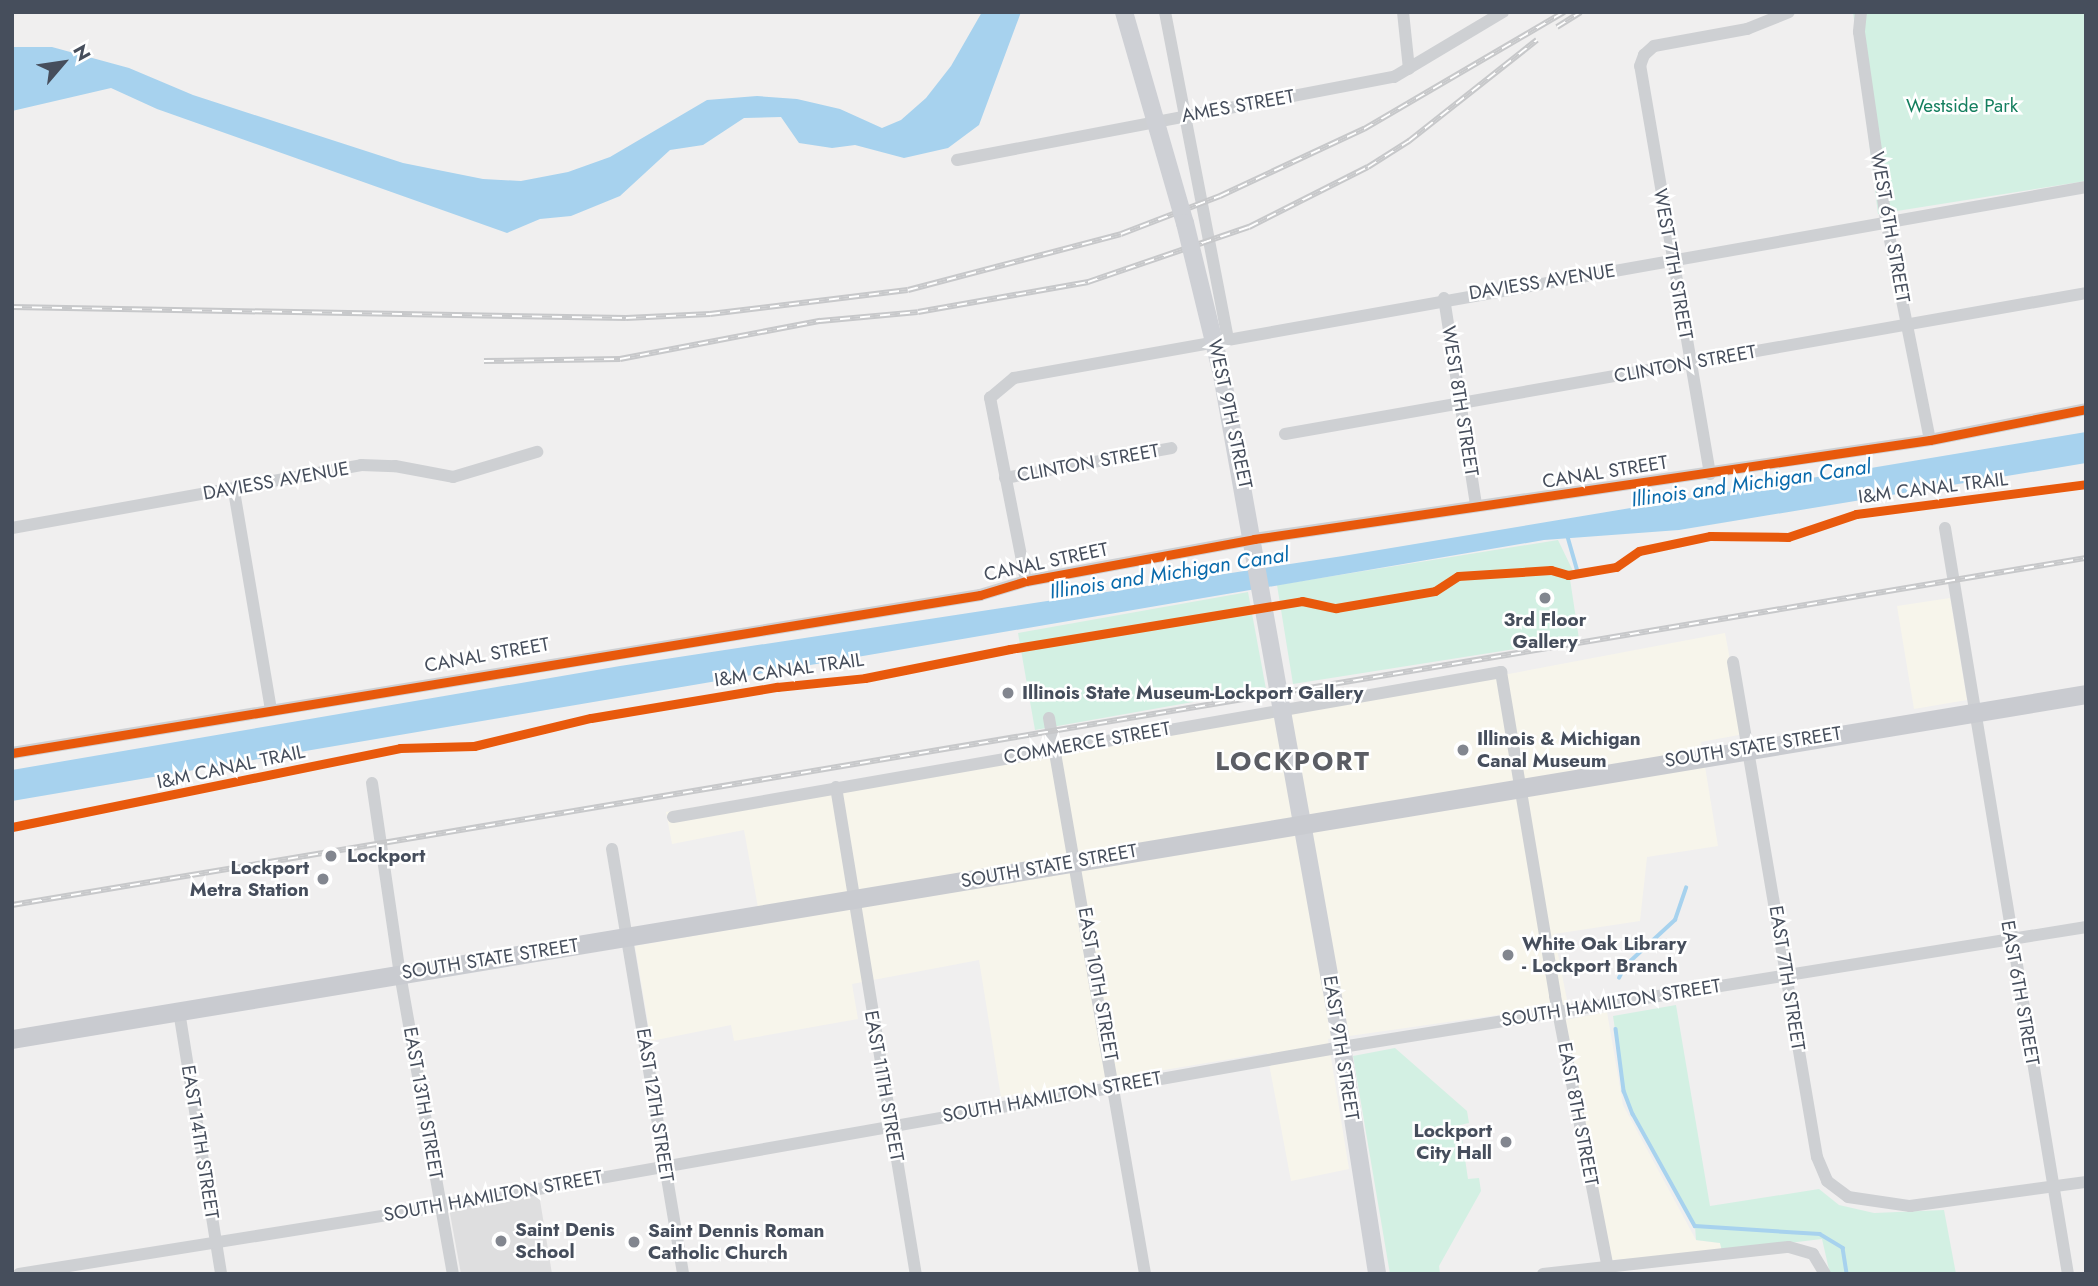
<!DOCTYPE html>
<style>
body{margin:0}
#map{position:relative;width:2098px;height:1286px;overflow:hidden;background:#f0efef;font-family:Jost,sans-serif}
div>[style]{position:absolute}
.commercial>*{inset:0;background:#f7f5eb}
.education>*{inset:0;background:#dededf}
.green>*{inset:0;background:#d3f0e3}
.water>*{inset:0;background:#a7d2ee}
.stream>*{height:3.5px;margin:-1.75px;padding:0 1.75px;transform-origin:1.75px;border-radius:1.75px;background:#a7d2ee}
.street>*{height:12px;margin:-6px;padding:0 6px;transform-origin:6px;border-radius:6px;background:#ced0d3}
.secondary>*{height:18px;margin:-9px;padding:0 9px;transform-origin:9px;border-radius:9px;background:#ced0d5}
.primary>*{height:19px;margin:-9.5px;padding:0 9.5px;transform-origin:9.5px;border-radius:9.5px;background:#c9cbd0}
.rail>*{height:6px;margin-top:-3px;transform-origin:0;background:repeating-linear-gradient(90deg,#fff 0 10px,#c7c8ca 0 20px);box-sizing:border-box;border-block:2px solid #c7c8ca}
.secondary-bridge>*{height:18px;margin:-9px;padding:0 9px;transform-origin:9px;border-radius:9px;background:#ced0d5}
.cycleway>*{height:9px;margin:-4.5px;padding:0 4.5px;transform-origin:4.5px;border-radius:4.5px;background:#e8590c}
.dots>*{width:19px;height:19px;translate:-50% -50%;box-sizing:border-box;border:4px solid #fff;border-radius:50%}
span{translate:-50% -50%;white-space:nowrap;text-align:center;line-height:1.15;-webkit-text-stroke:5px #fff;paint-order:stroke}
.street-label{font-size:19px;color:#464e5c}
.park-label{font-size:19px;color:#157f5f}
.poi-label{font-size:19px;color:#464e5c;font-weight:700}
.left{translate:0 -50%;text-align:left}
.right{translate:-100% -50%;text-align:right}
.water-label{font-size:21px;color:#096aac;font-style:italic}
.district-label{font-size:26px;color:#5b5d64;font-weight:700;letter-spacing:2px}
.frame{position:absolute;inset:0;border:14px solid #464e5c;pointer-events:none}
.north{position:absolute;left:28px;top:28px;width:70px;height:70px;-webkit-text-stroke:5px #fff;paint-order:stroke;rotate:61deg;font-size:19px;font-weight:700;line-height:28px;text-align:center;color:#464e5c}
.north::after{content:'';display:block;margin:auto;width:24px;height:32px;background:#464e5c;clip-path:polygon(50% 0,100% 100%,50% 72%,0 100%)}
</style>
<div id="map">
<div class="commercial">
<div style="clip-path:polygon(1950px 598px,1967px 700px,1914px 709px,1897px 606px)"></div>
<div style="clip-path:polygon(1725px 633px,1744px 734px,1701px 742px,1718px 846px,1647px 857px,1640px 921px,1554px 934px,1568px 1005px,1328px 1039px,1349px 1169px,1291px 1181px,1267px 1053px,1001px 1097px,979px 960px,852px 984px,858px 1019px,734px 1041px,731px 1025px,651px 1041px,635px 946px,761px 924px,744px 830px,672px 844px,666px 812px,1498px 676px)"></div>
<div style="clip-path:polygon(1607px 1012px,1623px 1105px,1696px 1240px,1720px 1243px,1722px 1251px,1612px 1260px,1565px 1020px)"></div>
</div>
<div class="education">
<div style="clip-path:polygon(539px 1194px,552px 1274px,461px 1274px,449px 1208px)"></div>
</div>
<div class="green">
<div style="clip-path:polygon(1853px 12px,2086px 12px,2086px 181px,1878px 214px)"></div>
<div style="clip-path:polygon(1558px 540px,1574px 573px,1570px 579px,1579px 639px,1293px 684px,1277px 585px)"></div>
<div style="clip-path:polygon(1248px 592px,1266px 689px,1035px 730px,1018px 633px)"></div>
<div style="clip-path:polygon(1676px 1005px,1710px 1206px,1819px 1189px,1839px 1205px,1874px 1213px,1944px 1210px,1956px 1274px,1830px 1274px,1822px 1239px,1722px 1251px,1720px 1243px,1696px 1240px,1695px 1226px,1633px 1114px,1624px 1091px,1613px 1016px)"></div>
<div style="clip-path:polygon(1395px 1048px,1467px 1111px,1469px 1123px,1460px 1125px,1468px 1179px,1479px 1178px,1481px 1191px,1439px 1266px,1440px 1274px,1390px 1274px,1353px 1056px)"></div>
</div>
<div class="water">
<div style="clip-path:polygon(982px 12px,1021px 12px,979px 125px,948px 148px,904px 158px,855px 145px,832px 148px,799px 143px,781px 117px,744px 118px,703px 145px,670px 150px,620px 196px,571px 216px,540px 219px,507px 233px,157px 109px,111px 88px,12px 111px,12px 47px,52px 47px,129px 68px,193px 95px,403px 163px,483px 179px,521px 181px,568px 172px,610px 157px,707px 100px,757px 96px,797px 99px,840px 109px,882px 128px,901px 120px,926px 98px,951px 66px)"></div>
<div style="clip-path:polygon(2086px 432px,2086px 463px,1679px 530px,1544px 540px,12px 801px,12px 770px,620px 666px,1343px 556px)"></div>
</div>
<div class="stream">
<div style="left:1568px;top:537px;width:36px;rotate:74deg"></div>
<div style="left:1619px;top:978px;width:13px;rotate:-63deg"></div>
<div style="left:1625px;top:966px;width:68px;rotate:-42.6deg"></div>
<div style="left:1675px;top:920px;width:34px;rotate:-71deg"></div>
<div style="left:1616px;top:1029px;width:63px;rotate:82.6deg"></div>
<div style="left:1624px;top:1091px;width:25px;rotate:69deg"></div>
<div style="left:1633px;top:1114px;width:128px;rotate:61deg"></div>
<div style="left:1695px;top:1226px;width:125px;rotate:3.7deg"></div>
<div style="left:1820px;top:1234px;width:27px;rotate:31deg"></div>
<div style="left:1843px;top:1248px;width:26px;rotate:81deg"></div>
</div>
<div class="street">
<div style="left:1165px;top:12px;width:333px;rotate:79.1deg"></div>
<div style="left:1403px;top:12px;width:57px;rotate:84deg"></div>
<div style="left:1861px;top:12px;width:20px;rotate:96deg"></div>
<div style="left:1859px;top:32px;width:190px;rotate:81.8deg"></div>
<div style="left:1886px;top:220px;width:224px;rotate:78.7deg"></div>
<div style="left:957px;top:160px;width:445px;rotate:-10.8deg"></div>
<div style="left:1394px;top:77px;width:127px;rotate:-30.8deg"></div>
<div style="left:1444px;top:298px;width:209px;rotate:81.2deg"></div>
<div style="left:1285px;top:434px;width:813px;rotate:-9.98deg"></div>
<div style="left:1710px;top:474px;width:414px;rotate:-99.7deg"></div>
<div style="left:1640px;top:66px;width:12px;rotate:-70deg"></div>
<div style="left:1644px;top:55px;width:13px;rotate:-42deg"></div>
<div style="left:1654px;top:46px;width:95px;rotate:-10.4deg"></div>
<div style="left:1747px;top:29px;width:45px;rotate:-22deg"></div>
<div style="left:1005px;top:478px;width:169px;rotate:-10.2deg"></div>
<div style="left:234px;top:491px;width:221px;rotate:80.4deg"></div>
<div style="left:12px;top:528px;width:355px;rotate:-10.2deg"></div>
<div style="left:361px;top:465px;width:34px;rotate:2deg"></div>
<div style="left:395px;top:466px;width:59px;rotate:10.7deg"></div>
<div style="left:453px;top:477px;width:88px;rotate:-16.6deg"></div>
<div style="left:1945px;top:528px;width:756px;rotate:80.64deg"></div>
<div style="left:1026px;top:581px;width:187px;rotate:-101.1deg"></div>
<div style="left:990px;top:398px;width:31px;rotate:-40deg"></div>
<div style="left:1014px;top:378px;width:1089px;rotate:-10.1deg"></div>
<div style="left:1733px;top:662px;width:502px;rotate:80.37deg"></div>
<div style="left:1817px;top:1157px;width:26px;rotate:67deg"></div>
<div style="left:1827px;top:1181px;width:26px;rotate:37deg"></div>
<div style="left:1848px;top:1197px;width:63px;rotate:8.3deg"></div>
<div style="left:1910px;top:1206px;width:178px;rotate:-7.8deg"></div>
<div style="left:1049px;top:718px;width:564px;rotate:80.2deg"></div>
<div style="left:12px;top:753px;width:981px;rotate:-9.27deg"></div>
<div style="left:980px;top:595px;width:48px;rotate:-16.9deg"></div>
<div style="left:1026px;top:581px;width:232px;rotate:-10.4deg"></div>
<div style="left:1254px;top:539px;width:683px;rotate:-8.33deg"></div>
<div style="left:1930px;top:440px;width:159px;rotate:-11.2deg"></div>
<div style="left:372px;top:783px;width:193px;rotate:81.7deg"></div>
<div style="left:400px;top:974px;width:305px;rotate:80deg"></div>
<div style="left:836px;top:787px;width:494px;rotate:80.7deg"></div>
<div style="left:673px;top:817px;width:841px;rotate:-9.93deg"></div>
<div style="left:1501px;top:672px;width:328px;rotate:80.5deg"></div>
<div style="left:1555px;top:996px;width:283px;rotate:79deg"></div>
<div style="left:612px;top:849px;width:431px;rotate:80.5deg"></div>
<div style="left:179px;top:1011px;width:266px;rotate:80.9deg"></div>
<div style="left:19px;top:1274px;width:428px;rotate:-9.1deg"></div>
<div style="left:442px;top:1206px;width:914px;rotate:-10.02deg"></div>
<div style="left:1342px;top:1047px;width:754px;rotate:-9.16deg"></div>
<div style="left:1543px;top:1274px;width:247px;rotate:-6.3deg"></div>
<div style="left:1789px;top:1247px;width:25px;rotate:16deg"></div>
<div style="left:1813px;top:1254px;width:23px;rotate:59deg"></div>
</div>
<div class="secondary">
<div style="left:1222px;top:375px;width:683px;rotate:79.88deg"></div>
<div style="left:1342px;top:1047px;width:230px;rotate:81.2deg"></div>
</div>
<div class="primary">
<div style="left:12px;top:1039px;width:2102px;rotate:-9.44deg"></div>
</div>
<div class="rail">
<div style="left:1557px;top:27px;width:28px;rotate:-32deg"></div>
<div style="left:12px;top:307px;width:614px;rotate:1.03deg"></div>
<div style="left:626px;top:318px;width:84px;rotate:-2.7deg"></div>
<div style="left:710px;top:314px;width:199px;rotate:-6.9deg"></div>
<div style="left:908px;top:290px;width:220px;rotate:-14.7deg"></div>
<div style="left:1121px;top:234px;width:106px;rotate:-21deg"></div>
<div style="left:1220px;top:196px;width:159px;rotate:-25deg"></div>
<div style="left:1364px;top:129px;width:232px;rotate:-30.3deg"></div>
<div style="left:484px;top:361px;width:136px;rotate:-0.8deg"></div>
<div style="left:620px;top:359px;width:204px;rotate:-10.8deg"></div>
<div style="left:820px;top:321px;width:98px;rotate:-5.2deg"></div>
<div style="left:918px;top:312px;width:173px;rotate:-10deg"></div>
<div style="left:1088px;top:282px;width:170px;rotate:-18.9deg"></div>
<div style="left:1249px;top:227px;width:133px;rotate:-26.8deg"></div>
<div style="left:1368px;top:167px;width:49px;rotate:-32.4deg"></div>
<div style="left:1409px;top:141px;width:163px;rotate:-38.3deg"></div>
<div style="left:12px;top:905px;width:2103px;rotate:-9.5deg"></div>
</div>
<div class="secondary-bridge">
<div style="left:1124px;top:12px;width:220px;rotate:73.9deg"></div>
<div style="left:1185px;top:223px;width:156px;rotate:76.3deg"></div>
</div>
<div class="cycleway">
<div style="left:12px;top:753px;width:981px;rotate:-9.27deg"></div>
<div style="left:980px;top:595px;width:48px;rotate:-16.9deg"></div>
<div style="left:1026px;top:581px;width:232px;rotate:-10.4deg"></div>
<div style="left:1254px;top:539px;width:683px;rotate:-8.33deg"></div>
<div style="left:1930px;top:440px;width:159px;rotate:-11.2deg"></div>
<div style="left:12px;top:827px;width:396px;rotate:-11.5deg"></div>
<div style="left:400px;top:748px;width:74px;rotate:-1.5deg"></div>
<div style="left:474px;top:746px;width:120px;rotate:-13.5deg"></div>
<div style="left:591px;top:718px;width:189px;rotate:-9.5deg"></div>
<div style="left:777px;top:687px;width:88px;rotate:-5.8deg"></div>
<div style="left:865px;top:678px;width:148px;rotate:-11.3deg"></div>
<div style="left:1010px;top:649px;width:296px;rotate:-9.3deg"></div>
<div style="left:1302px;top:601px;width:35px;rotate:12deg"></div>
<div style="left:1336px;top:608px;width:100px;rotate:-9.7deg"></div>
<div style="left:1435px;top:591px;width:27px;rotate:-33deg"></div>
<div style="left:1458px;top:576px;width:93px;rotate:-3.7deg"></div>
<div style="left:1551px;top:570px;width:18px;rotate:16deg"></div>
<div style="left:1568px;top:575px;width:49px;rotate:-9.5deg"></div>
<div style="left:1616px;top:567px;width:28px;rotate:-35deg"></div>
<div style="left:1639px;top:551px;width:73px;rotate:-11.9deg"></div>
<div style="left:1710px;top:536px;width:78px;rotate:0.7deg"></div>
<div style="left:1788px;top:537px;width:72px;rotate:-18.7deg"></div>
<div style="left:1856px;top:514px;width:232px;rotate:-7.4deg"></div>
</div>
<div class="dots">
<div style="left:1545px;top:598px;background:#82868f"></div>
<div style="left:1008px;top:693px;background:#82868f"></div>
<div style="left:1463px;top:750px;background:#82868f"></div>
<div style="left:331px;top:856px;background:#82868f"></div>
<div style="left:323px;top:879px;background:#82868f"></div>
<div style="left:1508px;top:955px;background:#82868f"></div>
<div style="left:1506px;top:1142px;background:#82868f"></div>
<div style="left:501px;top:1241px;background:#82868f"></div>
<div style="left:634px;top:1242px;background:#82868f"></div>
</div>
<div class="street-label">
<span style="left:1238px;top:106px;rotate:-10deg">AMES STREET</span>
<span style="left:1890px;top:227px;rotate:80deg">WEST 6TH STREET</span>
<span style="left:1673px;top:264px;rotate:80deg">WEST 7TH STREET</span>
<span style="left:1542px;top:282px;rotate:-9deg">DAVIESS AVENUE</span>
<span style="left:1685px;top:364px;rotate:-10deg">CLINTON STREET</span>
<span style="left:1460px;top:401px;rotate:81deg">WEST 8TH STREET</span>
<span style="left:1230px;top:414px;rotate:78deg">WEST 9TH STREET</span>
<span style="left:1088px;top:463px;rotate:-10deg">CLINTON STREET</span>
<span style="left:1605px;top:472px;rotate:-9deg">CANAL STREET</span>
<span style="left:276px;top:481px;rotate:-10deg">DAVIESS AVENUE</span>
<span style="left:1933px;top:488px;rotate:-7deg">I&amp;M CANAL TRAIL</span>
<span style="left:1046px;top:562px;rotate:-12deg">CANAL STREET</span>
<span style="left:487px;top:655px;rotate:-10deg">CANAL STREET</span>
<span style="left:789px;top:670px;rotate:-8deg">I&amp;M CANAL TRAIL</span>
<span style="left:1087px;top:743px;rotate:-10deg">COMMERCE STREET</span>
<span style="left:1753px;top:747px;rotate:-9deg">SOUTH STATE STREET</span>
<span style="left:231px;top:767px;rotate:-12deg">I&amp;M CANAL TRAIL</span>
<span style="left:1049px;top:866px;rotate:-10deg">SOUTH STATE STREET</span>
<span style="left:490px;top:959px;rotate:-9deg">SOUTH STATE STREET</span>
<span style="left:1787px;top:978px;rotate:81deg">EAST 7TH STREET</span>
<span style="left:1098px;top:984px;rotate:80deg">EAST 10TH STREET</span>
<span style="left:2020px;top:993px;rotate:80deg">EAST 6TH STREET</span>
<span style="left:1611px;top:1003px;rotate:-9deg">SOUTH HAMILTON STREET</span>
<span style="left:1341px;top:1048px;rotate:81deg">EAST 9TH STREET</span>
<span style="left:884px;top:1086px;rotate:80deg">EAST 11TH STREET</span>
<span style="left:1052px;top:1097px;rotate:-10deg">SOUTH HAMILTON STREET</span>
<span style="left:423px;top:1103px;rotate:80deg">EAST 13TH STREET</span>
<span style="left:655px;top:1105px;rotate:81deg">EAST 12TH STREET</span>
<span style="left:1578px;top:1114px;rotate:79deg">EAST 8TH STREET</span>
<span style="left:200px;top:1142px;rotate:81deg">EAST 14TH STREET</span>
<span style="left:493px;top:1196px;rotate:-10deg">SOUTH HAMILTON STREET</span>
</div>
<div class="park-label">
<span style="left:1962px;top:106px">Westside Park</span>
</div>
<div class="poi-label">
<span style="left:1545px;top:631px">3rd Floor<br>Gallery</span>
<span class="left" style="left:1022px;top:693px">Illinois State Museum-Lockport Gallery</span>
<span class="left" style="left:1477px;top:750px">Illinois &amp; Michigan<br>Canal Museum</span>
<span class="left" style="left:347px;top:856px">Lockport</span>
<span class="right" style="left:309px;top:879px">Lockport<br>Metra Station</span>
<span class="left" style="left:1522px;top:955px">White Oak Library<br>- Lockport Branch</span>
<span class="right" style="left:1492px;top:1142px">Lockport<br>City Hall</span>
<span class="left" style="left:515px;top:1241px">Saint Denis<br>School</span>
<span class="left" style="left:648px;top:1242px">Saint Dennis Roman<br>Catholic Church</span>
</div>
<div class="water-label">
<span style="left:1751px;top:483px;rotate:-8deg">Illinois and Michigan Canal</span>
<span style="left:1169px;top:573px;rotate:-9deg">Illinois and Michigan Canal</span>
</div>
<div class="district-label">
<span style="left:1293px;top:762px">LOCKPORT</span>
</div>
<div class="frame"></div>
<div class="north">N</div>
</div>
